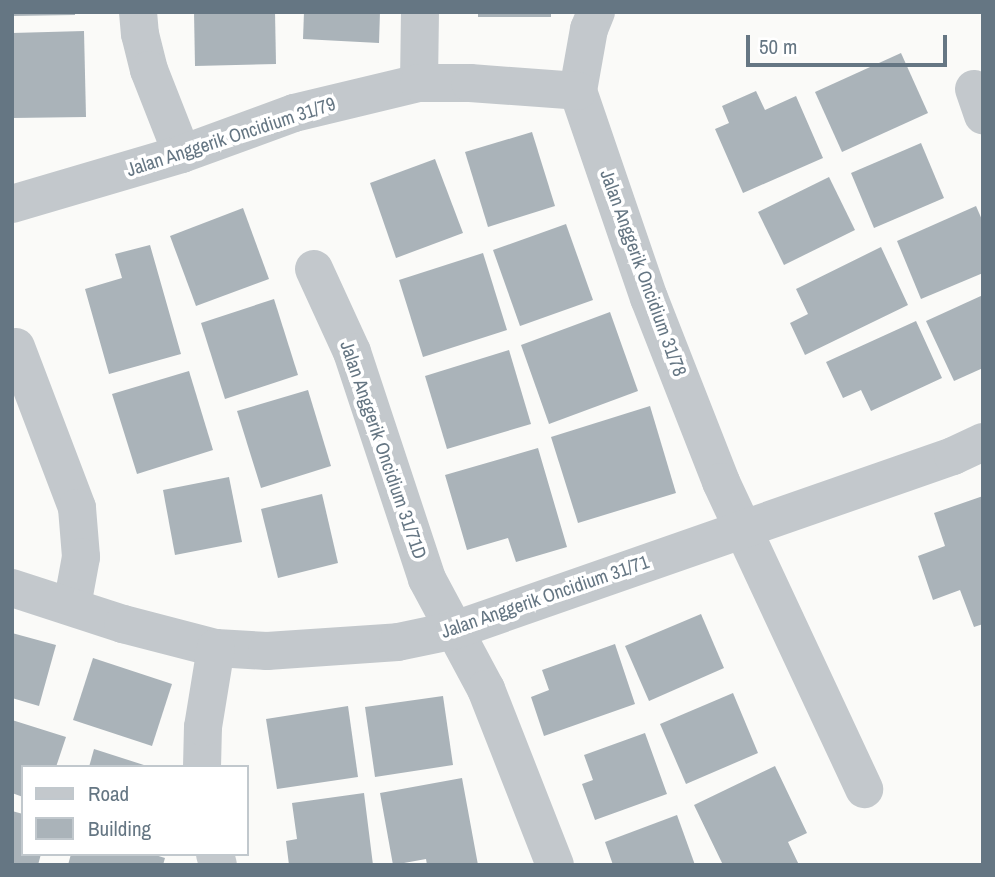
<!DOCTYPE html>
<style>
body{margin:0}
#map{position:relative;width:995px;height:877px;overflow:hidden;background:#fafaf8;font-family:"Archivo Narrow",sans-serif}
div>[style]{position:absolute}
.building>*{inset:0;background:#aab3b9}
.minor>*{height:38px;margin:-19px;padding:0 19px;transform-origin:19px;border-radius:19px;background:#c3c8cc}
span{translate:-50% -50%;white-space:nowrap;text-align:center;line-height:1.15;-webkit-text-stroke:7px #fff;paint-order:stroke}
.street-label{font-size:19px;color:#657683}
.frame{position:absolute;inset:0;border:14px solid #657683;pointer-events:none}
.legend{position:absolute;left:21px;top:765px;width:228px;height:91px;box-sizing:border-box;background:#fff;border:2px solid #c1c8cd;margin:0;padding:9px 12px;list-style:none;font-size:21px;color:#657683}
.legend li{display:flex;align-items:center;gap:14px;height:35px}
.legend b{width:35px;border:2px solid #c1c8cd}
.scale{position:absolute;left:746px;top:35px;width:201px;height:32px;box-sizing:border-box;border:4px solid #657683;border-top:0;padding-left:9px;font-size:21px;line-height:24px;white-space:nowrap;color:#657683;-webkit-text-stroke:5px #fff;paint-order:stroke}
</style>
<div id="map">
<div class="building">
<div style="clip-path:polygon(12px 12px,75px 12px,75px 15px,12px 16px)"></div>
<div style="clip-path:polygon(194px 12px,275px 12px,276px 64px,195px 66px)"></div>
<div style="clip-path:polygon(304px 12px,380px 12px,379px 43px,303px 39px)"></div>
<div style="clip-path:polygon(478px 12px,551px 12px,551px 17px,478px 17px)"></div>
<div style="clip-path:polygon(84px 31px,86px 117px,12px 118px,12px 33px)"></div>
<div style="clip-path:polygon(901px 53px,928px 113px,842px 152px,815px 92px)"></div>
<div style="clip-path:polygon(756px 91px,765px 110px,796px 96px,823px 158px,743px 193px,715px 129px,729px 123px,722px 106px)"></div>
<div style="clip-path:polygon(532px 132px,555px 206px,488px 227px,465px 152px)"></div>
<div style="clip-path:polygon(921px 143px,944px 198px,874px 228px,851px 173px)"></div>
<div style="clip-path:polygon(435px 159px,463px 233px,396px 258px,370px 183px)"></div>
<div style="clip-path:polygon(829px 177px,855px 230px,784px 265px,758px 212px)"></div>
<div style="clip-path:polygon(976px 206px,983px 222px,983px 273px,921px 299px,897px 241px)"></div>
<div style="clip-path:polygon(243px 208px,269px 279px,196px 306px,170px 236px)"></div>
<div style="clip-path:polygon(566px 224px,593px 300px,520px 326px,493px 250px)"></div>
<div style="clip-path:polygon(150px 245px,181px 354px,109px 374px,85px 289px,122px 278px,115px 254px)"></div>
<div style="clip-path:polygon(881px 247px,908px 305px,805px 355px,790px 323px,808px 314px,796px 289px)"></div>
<div style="clip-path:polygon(483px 253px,507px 330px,423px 357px,399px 280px)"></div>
<div style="clip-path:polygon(983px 295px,983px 368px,954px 381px,926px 321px)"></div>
<div style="clip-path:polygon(274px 299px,298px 375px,225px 399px,201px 323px)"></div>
<div style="clip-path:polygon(610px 312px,638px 391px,549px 424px,521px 345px)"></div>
<div style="clip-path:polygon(916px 321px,942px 378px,871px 411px,861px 390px,843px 398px,826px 362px)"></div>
<div style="clip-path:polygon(509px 350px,531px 424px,447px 449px,425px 376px)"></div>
<div style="clip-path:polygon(189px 371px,213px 450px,137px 474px,112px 394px)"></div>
<div style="clip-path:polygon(308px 390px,331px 466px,261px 488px,237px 411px)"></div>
<div style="clip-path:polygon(650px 406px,676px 493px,578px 523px,551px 437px)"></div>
<div style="clip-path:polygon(538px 448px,567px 547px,516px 562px,508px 538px,467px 550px,445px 475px)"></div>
<div style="clip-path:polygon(229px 477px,242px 542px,175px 555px,163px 490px)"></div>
<div style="clip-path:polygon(322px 494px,338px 563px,278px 578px,261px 509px)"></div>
<div style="clip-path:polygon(983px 496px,983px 624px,974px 627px,960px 590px,933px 600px,918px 556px,945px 546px,934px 513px)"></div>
<div style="clip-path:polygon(701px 614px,724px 668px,649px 701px,625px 646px)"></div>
<div style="clip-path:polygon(12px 633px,56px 645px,39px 706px,12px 698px)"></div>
<div style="clip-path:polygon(615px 644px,635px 704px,544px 736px,531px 697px,549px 690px,542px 670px)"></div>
<div style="clip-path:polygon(93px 658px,172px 684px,152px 746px,73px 720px)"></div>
<div style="clip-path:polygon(733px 693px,758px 753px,686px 784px,660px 724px)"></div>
<div style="clip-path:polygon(443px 696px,453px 765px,375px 777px,365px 707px)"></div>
<div style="clip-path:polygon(348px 706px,358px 777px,277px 789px,266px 719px)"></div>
<div style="clip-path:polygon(12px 720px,66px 737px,56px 767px,23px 767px,23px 797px,12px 793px)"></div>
<div style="clip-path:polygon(645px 733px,667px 794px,595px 820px,582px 784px,593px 780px,584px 755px)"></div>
<div style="clip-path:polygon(94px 749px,147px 766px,147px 767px,89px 767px)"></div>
<div style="clip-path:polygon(775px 766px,807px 833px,788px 842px,799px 865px,723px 865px,694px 805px)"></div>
<div style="clip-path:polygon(462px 778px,478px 865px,427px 865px,426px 859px,393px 865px,380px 793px)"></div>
<div style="clip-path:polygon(364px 793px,373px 865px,289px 865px,286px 841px,297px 839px,292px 803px)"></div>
<div style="clip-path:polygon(12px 811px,23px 814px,23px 854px,41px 854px,38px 865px,12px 865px)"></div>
<div style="clip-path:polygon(677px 815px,695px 865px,613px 865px,605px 842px)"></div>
<div style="clip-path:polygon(71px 854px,152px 854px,165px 858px,163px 865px,68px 865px)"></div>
</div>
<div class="minor">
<div style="left:138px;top:12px;width:22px;rotate:85deg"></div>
<div style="left:140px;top:34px;width:37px;rotate:76deg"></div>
<div style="left:149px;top:70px;width:90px;rotate:68.6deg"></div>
<div style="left:596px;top:12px;width:18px;rotate:112deg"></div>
<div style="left:589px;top:29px;width:63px;rotate:100.1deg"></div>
<div style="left:578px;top:91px;width:219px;rotate:71.1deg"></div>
<div style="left:649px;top:298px;width:198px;rotate:68.6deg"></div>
<div style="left:721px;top:482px;width:339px;rotate:65deg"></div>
<div style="left:419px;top:83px;width:71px;rotate:-89.2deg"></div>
<div style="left:974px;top:89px;width:28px;rotate:71deg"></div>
<div style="left:12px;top:204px;width:177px;rotate:-16.4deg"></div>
<div style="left:182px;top:154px;width:119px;rotate:-20.1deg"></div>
<div style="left:294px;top:113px;width:129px;rotate:-13.5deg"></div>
<div style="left:419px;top:83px;width:51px"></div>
<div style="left:470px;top:83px;width:108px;rotate:4.2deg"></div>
<div style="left:314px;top:269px;width:91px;rotate:65.4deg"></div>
<div style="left:352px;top:352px;width:239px;rotate:71.7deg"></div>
<div style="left:427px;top:579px;width:125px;rotate:61.8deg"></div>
<div style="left:486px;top:689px;width:189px;rotate:68.6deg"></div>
<div style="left:16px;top:347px;width:172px;rotate:69.2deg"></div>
<div style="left:77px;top:508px;width:49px;rotate:85.3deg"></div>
<div style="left:81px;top:557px;width:50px;rotate:100.4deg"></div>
<div style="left:12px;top:588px;width:117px;rotate:18deg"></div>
<div style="left:123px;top:624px;width:96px;rotate:14.5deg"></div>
<div style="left:216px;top:648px;width:51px;rotate:3.4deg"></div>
<div style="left:267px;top:651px;width:131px;rotate:-3.9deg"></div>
<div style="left:398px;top:642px;width:58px;rotate:-11.9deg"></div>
<div style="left:455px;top:630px;width:528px;rotate:-19.26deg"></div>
<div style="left:953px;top:456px;width:33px;rotate:-25deg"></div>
<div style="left:202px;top:767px;width:40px;rotate:-88.6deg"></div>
<div style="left:203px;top:727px;width:80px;rotate:-80.7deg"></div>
<div style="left:215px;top:854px;width:11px;rotate:75deg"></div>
</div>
<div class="street-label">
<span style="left:231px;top:137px;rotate:-18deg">Jalan Anggerik Oncidium 31/79</span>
<span style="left:643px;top:273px;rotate:70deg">Jalan Anggerik Oncidium 31/78</span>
<span style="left:383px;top:450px;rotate:71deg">Jalan Anggerik Oncidium 31/71D</span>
<span style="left:545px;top:597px;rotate:-19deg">Jalan Anggerik Oncidium 31/71</span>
</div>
<div class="frame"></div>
<ul class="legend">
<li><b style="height:9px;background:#c3c8cc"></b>Road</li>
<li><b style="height:19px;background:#aab3b9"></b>Building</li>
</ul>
<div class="scale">50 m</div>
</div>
